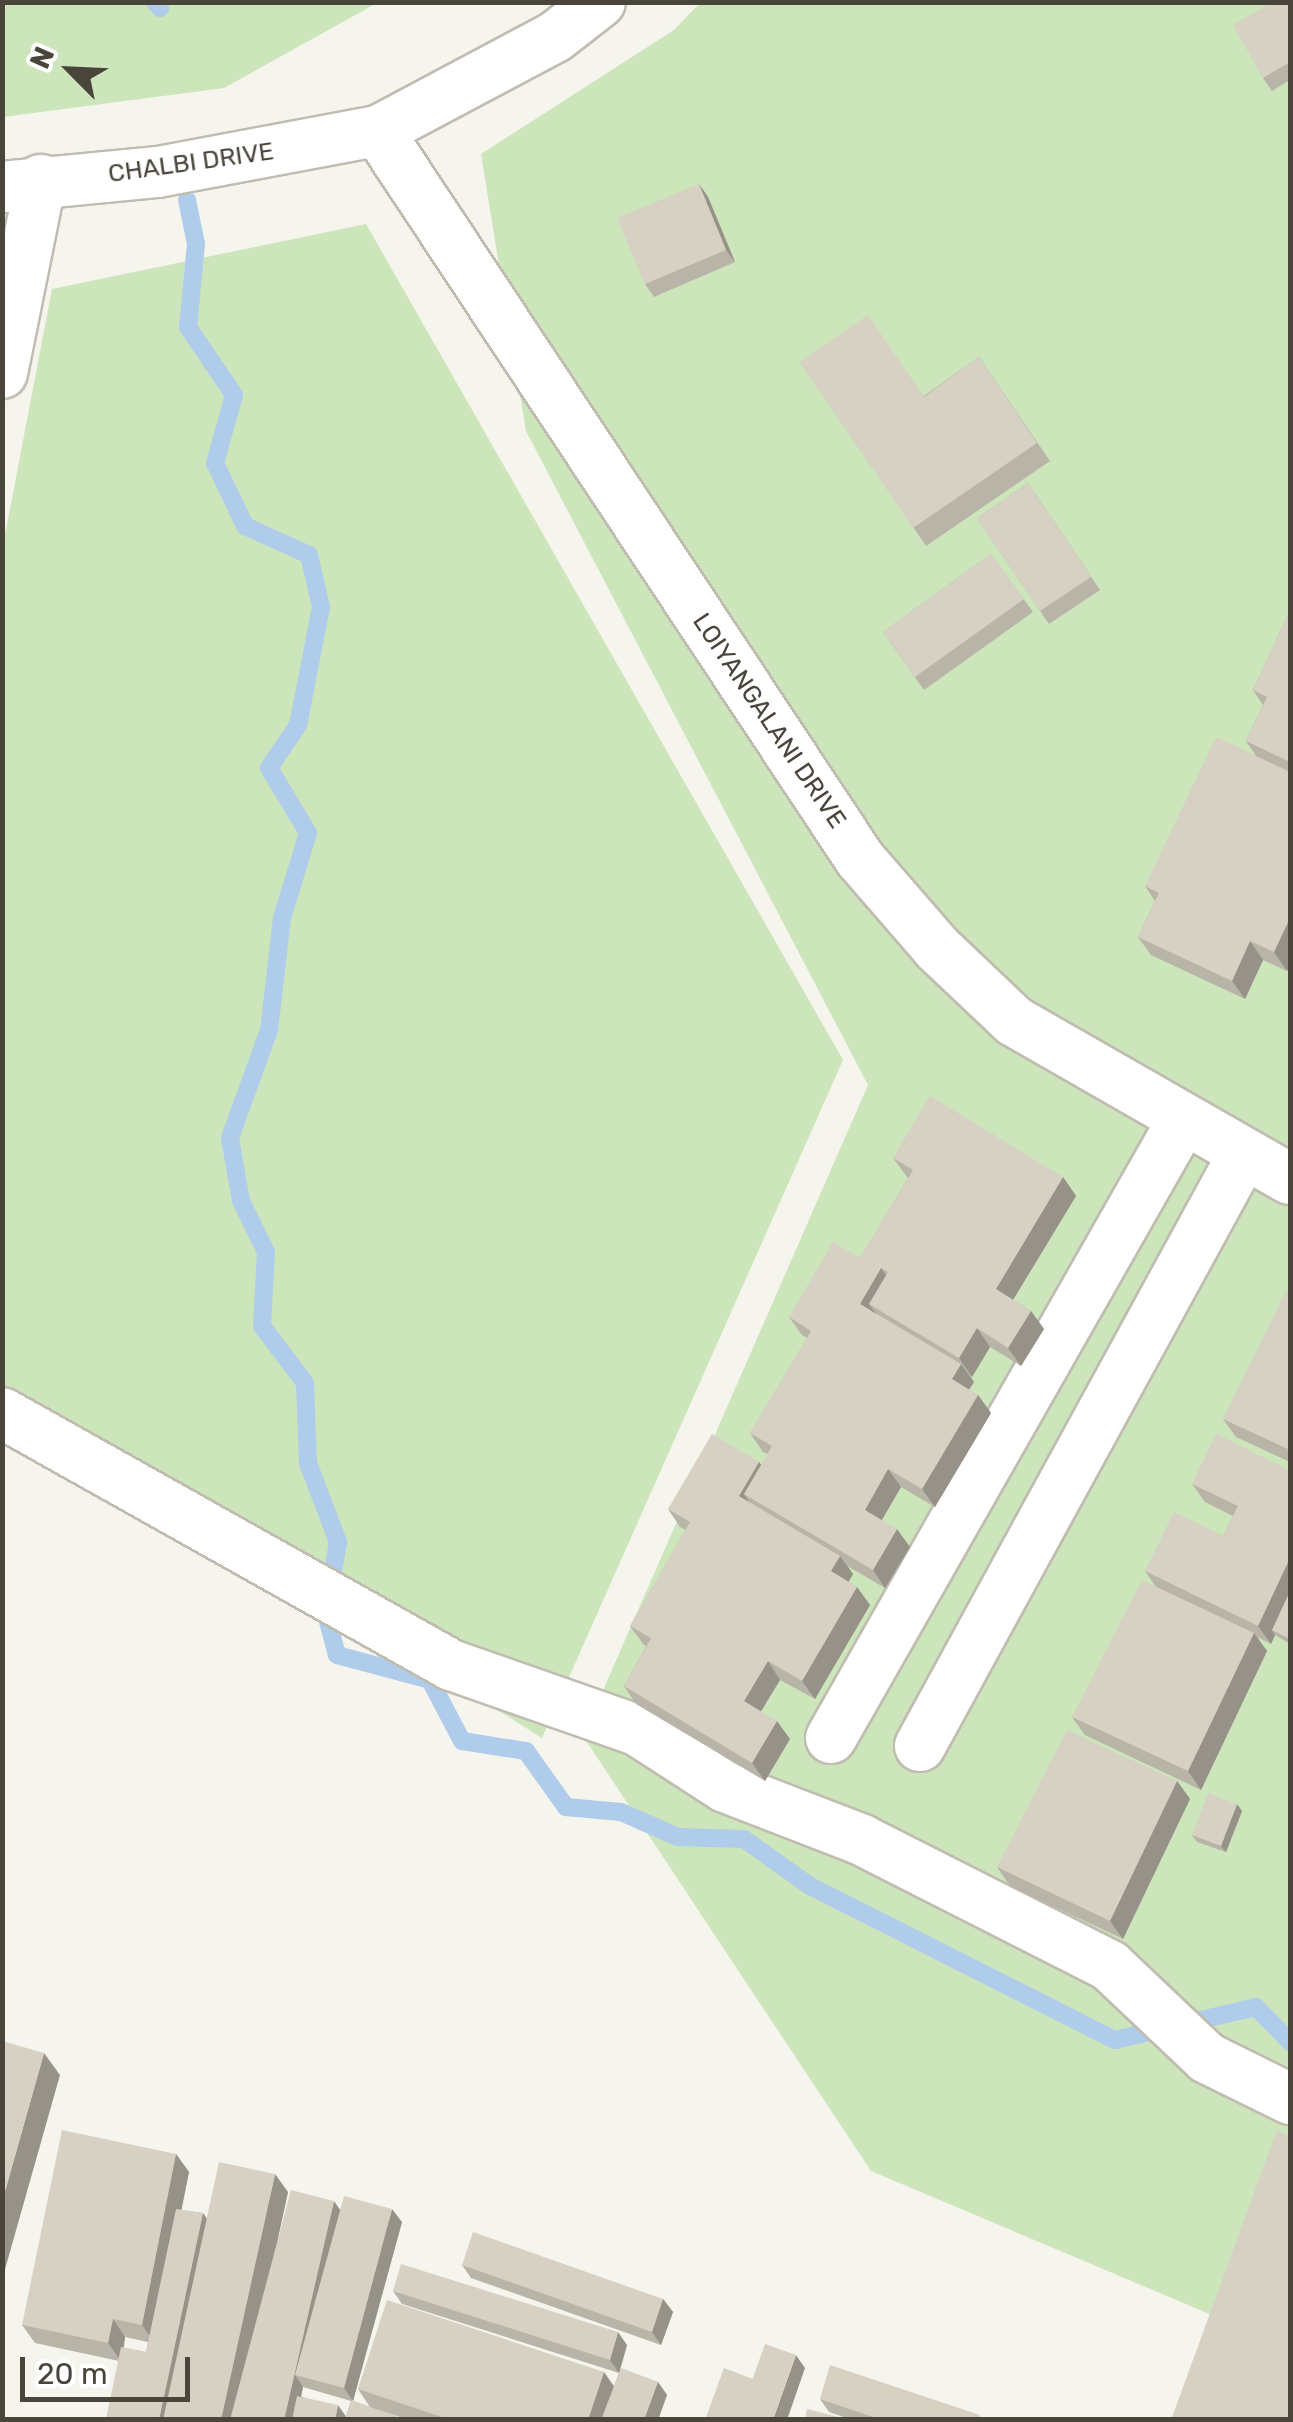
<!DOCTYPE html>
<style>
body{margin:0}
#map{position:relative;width:1293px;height:2422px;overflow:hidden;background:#f5f4ed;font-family:Rubik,sans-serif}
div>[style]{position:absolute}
.green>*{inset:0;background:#cce5ba}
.stream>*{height:18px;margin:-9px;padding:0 9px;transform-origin:9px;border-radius:9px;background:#b0cceb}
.roads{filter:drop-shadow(2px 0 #c0bcb0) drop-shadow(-2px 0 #c0bcb0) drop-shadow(0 2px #c0bcb0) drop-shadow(0 -2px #c0bcb0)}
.minor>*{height:50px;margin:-25px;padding:0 25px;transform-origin:25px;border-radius:25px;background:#fff}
.wall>*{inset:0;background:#b8b4a8}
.shaded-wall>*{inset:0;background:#969288}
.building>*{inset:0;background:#d6d1c3}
span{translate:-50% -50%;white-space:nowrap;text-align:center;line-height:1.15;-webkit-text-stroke:10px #fff;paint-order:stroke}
.street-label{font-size:25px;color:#49453b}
.frame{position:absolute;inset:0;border:5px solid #49453b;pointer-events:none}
.north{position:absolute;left:20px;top:20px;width:100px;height:100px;-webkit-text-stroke:8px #fff;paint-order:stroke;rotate:294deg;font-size:28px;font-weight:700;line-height:40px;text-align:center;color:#49453b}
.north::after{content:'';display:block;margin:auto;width:35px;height:45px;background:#49453b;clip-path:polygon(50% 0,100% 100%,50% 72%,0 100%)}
.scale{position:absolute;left:20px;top:2357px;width:170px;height:45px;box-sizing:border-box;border:5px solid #49453b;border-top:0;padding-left:12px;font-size:30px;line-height:35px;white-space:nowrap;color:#49453b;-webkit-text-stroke:8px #fff;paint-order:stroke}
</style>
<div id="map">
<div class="green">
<div style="clip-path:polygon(2px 3px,3px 2px,377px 3px,224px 88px,3px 117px)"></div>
<div style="clip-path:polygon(700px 3px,1290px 3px,1290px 2348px,871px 2171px,583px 1736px,868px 1085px,526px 431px,481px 154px,674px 30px)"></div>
<div style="clip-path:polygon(366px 224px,843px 1060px,542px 1738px,3px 1397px,2px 551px,52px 289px)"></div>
</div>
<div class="stream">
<div style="left:155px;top:2px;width:8px;rotate:50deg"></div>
<div style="left:187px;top:200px;width:45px;rotate:78.4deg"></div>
<div style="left:196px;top:244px;width:83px;rotate:95.5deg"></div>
<div style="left:188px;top:327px;width:82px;rotate:55.9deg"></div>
<div style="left:234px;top:395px;width:71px;rotate:105.6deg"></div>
<div style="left:215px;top:463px;width:70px;rotate:64.5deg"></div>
<div style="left:245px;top:526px;width:70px;rotate:24.4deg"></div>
<div style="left:309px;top:555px;width:53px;rotate:77deg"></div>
<div style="left:321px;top:607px;width:120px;rotate:101deg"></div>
<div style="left:298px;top:725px;width:52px;rotate:124deg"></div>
<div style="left:269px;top:768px;width:76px;rotate:59deg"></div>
<div style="left:308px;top:833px;width:89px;rotate:107deg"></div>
<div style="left:282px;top:918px;width:113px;rotate:96.6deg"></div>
<div style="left:269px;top:1030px;width:115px;rotate:109.9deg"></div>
<div style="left:230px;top:1138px;width:64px;rotate:80.1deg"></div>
<div style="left:241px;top:1201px;width:57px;rotate:63.9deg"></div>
<div style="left:266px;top:1252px;width:74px;rotate:93.1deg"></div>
<div style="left:262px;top:1326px;width:71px;rotate:53deg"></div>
<div style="left:305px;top:1383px;width:80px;rotate:87.9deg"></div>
<div style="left:308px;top:1463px;width:85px;rotate:69.2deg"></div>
<div style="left:338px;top:1542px;width:73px;rotate:99.5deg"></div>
<div style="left:326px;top:1614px;width:42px;rotate:75deg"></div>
<div style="left:337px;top:1655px;width:96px;rotate:15deg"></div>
<div style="left:430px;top:1680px;width:69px;rotate:62.3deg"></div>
<div style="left:462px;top:1741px;width:65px;rotate:8.9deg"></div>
<div style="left:526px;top:1751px;width:69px;rotate:54.5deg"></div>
<div style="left:566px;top:1807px;width:55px;rotate:5.2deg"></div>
<div style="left:621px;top:1812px;width:62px;rotate:23.7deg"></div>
<div style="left:678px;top:1837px;width:66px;rotate:1.7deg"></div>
<div style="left:744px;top:1839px;width:81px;rotate:35.5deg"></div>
<div style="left:810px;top:1886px;width:342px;rotate:26.8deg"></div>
<div style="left:1115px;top:2040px;width:145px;rotate:-13.2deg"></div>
<div style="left:1256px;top:2007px;width:49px;rotate:45.8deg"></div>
</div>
<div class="roads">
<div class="minor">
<div style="left:378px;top:131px;width:873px;rotate:56.49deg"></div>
<div style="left:860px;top:859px;width:118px;rotate:49.1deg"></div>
<div style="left:937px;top:948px;width:106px;rotate:43.5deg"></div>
<div style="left:1014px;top:1021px;width:318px;rotate:29.8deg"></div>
<div style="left:2px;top:187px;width:157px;rotate:-5.5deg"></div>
<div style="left:158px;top:172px;width:224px;rotate:-10.6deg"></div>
<div style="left:378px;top:131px;width:200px;rotate:-28deg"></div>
<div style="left:555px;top:37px;width:57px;rotate:-37.9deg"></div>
<div style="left:2px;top:373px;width:197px;rotate:-78.6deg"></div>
<div style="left:2px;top:1413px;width:515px;rotate:29.3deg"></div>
<div style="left:451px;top:1665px;width:197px;rotate:19.3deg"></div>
<div style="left:637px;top:1730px;width:105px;rotate:32.9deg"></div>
<div style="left:725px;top:1787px;width:147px;rotate:21.1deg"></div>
<div style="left:862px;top:1840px;width:278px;rotate:26.9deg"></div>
<div style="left:1110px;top:1966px;width:134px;rotate:43.5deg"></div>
<div style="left:1207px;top:2058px;width:93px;rotate:26.3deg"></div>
<div style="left:831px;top:1738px;width:711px;rotate:-60.34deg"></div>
<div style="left:920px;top:1746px;width:674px;rotate:-61.34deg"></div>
</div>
</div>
<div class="wall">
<div style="clip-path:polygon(1290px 2px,1290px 80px,1272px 91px,1263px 78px)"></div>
<div style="clip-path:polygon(699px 184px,708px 197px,735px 262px,654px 297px,645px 284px)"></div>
<div style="clip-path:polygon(979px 357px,1050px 461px,926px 546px,800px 362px,924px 396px)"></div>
<div style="clip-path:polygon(1028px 483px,1100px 590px,1049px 624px,977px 518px)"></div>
<div style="clip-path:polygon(991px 554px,1033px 612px,924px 690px,883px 632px)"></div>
<div style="clip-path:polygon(1290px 610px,1290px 964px,1287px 971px,1263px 960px,1245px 999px,1151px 955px,1138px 937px,1155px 901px,1145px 886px,1256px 756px,1246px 741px,1263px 705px,1253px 690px)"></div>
<div style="clip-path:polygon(893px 1158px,1063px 1177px,1076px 1196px,1013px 1300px,1031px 1311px,1044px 1329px,1021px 1366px,990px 1347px,972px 1377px,970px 1376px,974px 1382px,969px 1390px,978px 1395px,991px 1413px,935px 1507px,901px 1487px,882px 1520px,910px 1547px,885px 1588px,847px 1566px,853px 1574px,848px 1582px,857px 1587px,870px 1605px,815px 1699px,780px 1680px,761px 1712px,790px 1739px,765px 1781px,636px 1704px,624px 1686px,646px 1646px,643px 1644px,630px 1626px,686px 1530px,680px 1527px,668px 1509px,759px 1462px,761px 1465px,768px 1454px,763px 1452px,750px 1433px,807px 1338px,802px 1335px,789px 1317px,860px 1258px,908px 1178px)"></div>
<div style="clip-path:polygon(1290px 1293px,1290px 1462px,1236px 1437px,1223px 1419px)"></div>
<div style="clip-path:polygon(1290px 1470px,1290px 1644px,1275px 1635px,1271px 1644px,1257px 1637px,1267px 1651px,1201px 1790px,1085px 1735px,1072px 1717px,1156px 1587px,1145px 1571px,1223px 1536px,1233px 1516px,1205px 1502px,1192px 1484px)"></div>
<div style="clip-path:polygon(1177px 1781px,1190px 1799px,1123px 1939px,1010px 1886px,997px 1867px)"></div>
<div style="clip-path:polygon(1242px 1811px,1226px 1852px,1197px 1842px,1192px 1835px)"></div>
<div style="clip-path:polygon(evenodd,176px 2154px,189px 2172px,181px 2210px,203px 2213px,207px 2219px,288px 2192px,278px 2238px,340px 2210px,402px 2222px,353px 2401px,370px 2407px,358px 2389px,604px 2372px,614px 2386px,619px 2373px,402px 2304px,393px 2291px,627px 2345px,620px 2370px,658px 2382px,667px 2395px,658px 2420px,408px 2420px,377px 2409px,405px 2420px,106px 2420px,119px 2361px,35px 2343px,22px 2325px,176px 2154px,125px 2337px,148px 2342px,146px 2352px,124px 2348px,125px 2337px,176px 2154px,303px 2387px,351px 2401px,346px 2416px,301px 2396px,303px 2387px)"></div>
<div style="clip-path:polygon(462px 2265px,663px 2299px,673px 2312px,661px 2345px,471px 2278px)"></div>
<div style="clip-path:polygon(820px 2399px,983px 2420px,852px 2420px,829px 2412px)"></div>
</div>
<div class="shaded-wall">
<div style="clip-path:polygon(699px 184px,708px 197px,735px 262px,726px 250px)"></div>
<div style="clip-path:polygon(1290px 918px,1290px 964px,1287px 971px,1274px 952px)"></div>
<div style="clip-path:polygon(1250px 941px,1263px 960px,1245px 999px,1232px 981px)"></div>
<div style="clip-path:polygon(1063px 1177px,1076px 1196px,1008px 1308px,996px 1289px)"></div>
<div style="clip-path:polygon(881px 1268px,894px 1287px,869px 1304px,877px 1315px,860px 1304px)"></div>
<div style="clip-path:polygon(1031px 1311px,1044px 1329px,1021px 1366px,1008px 1348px)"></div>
<div style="clip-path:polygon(977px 1328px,990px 1347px,972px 1377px,959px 1358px)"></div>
<div style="clip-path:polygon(961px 1364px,974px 1382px,964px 1397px,952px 1379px)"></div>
<div style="clip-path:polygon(978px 1395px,991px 1413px,935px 1507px,922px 1489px)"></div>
<div style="clip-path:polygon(759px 1462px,772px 1480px,744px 1494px,754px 1510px,739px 1496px)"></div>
<div style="clip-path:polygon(888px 1469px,901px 1487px,877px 1528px,865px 1510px)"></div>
<div style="clip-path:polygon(897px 1529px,910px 1547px,885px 1588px,873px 1570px)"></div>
<div style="clip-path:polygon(840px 1556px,853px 1574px,844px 1590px,831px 1571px)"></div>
<div style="clip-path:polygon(1290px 1558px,1290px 1603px,1272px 1630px,1275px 1635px,1271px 1644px,1258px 1626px)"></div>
<div style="clip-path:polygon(857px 1587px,870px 1605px,815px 1699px,802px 1681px)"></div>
<div style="clip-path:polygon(1254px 1633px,1267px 1651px,1201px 1790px,1188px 1771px)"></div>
<div style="clip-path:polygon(768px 1661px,780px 1680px,756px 1719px,744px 1701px)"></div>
<div style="clip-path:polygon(777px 1721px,790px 1739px,765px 1781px,752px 1763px)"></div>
<div style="clip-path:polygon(1177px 1781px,1190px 1799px,1123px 1939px,1110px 1921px)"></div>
<div style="clip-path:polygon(1237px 1804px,1242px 1811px,1226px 1852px,1221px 1846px)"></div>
<div style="clip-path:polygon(44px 2053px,60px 2075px,2px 2280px,2px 2202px)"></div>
<div style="clip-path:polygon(176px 2154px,189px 2172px,155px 2343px,142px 2325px)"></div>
<div style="clip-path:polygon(275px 2174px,288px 2192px,238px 2420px,221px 2420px)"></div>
<div style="clip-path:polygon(334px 2201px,343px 2214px,295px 2375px,303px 2387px,296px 2420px,284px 2420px)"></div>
<div style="clip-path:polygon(392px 2209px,402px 2222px,353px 2401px,344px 2388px)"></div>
<div style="clip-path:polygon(203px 2213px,212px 2226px,171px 2420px,159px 2420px)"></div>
<div style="clip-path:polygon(663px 2299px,673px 2312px,661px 2345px,652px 2332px)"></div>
<div style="clip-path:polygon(113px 2319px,125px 2337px,121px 2361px,108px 2343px)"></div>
<div style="clip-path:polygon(618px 2332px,627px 2345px,619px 2373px,610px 2360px)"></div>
<div style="clip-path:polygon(796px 2355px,805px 2368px,787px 2420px,773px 2420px)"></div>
<div style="clip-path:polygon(604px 2372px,616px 2390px,607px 2420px,588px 2420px)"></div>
<div style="clip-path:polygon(658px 2382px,667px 2395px,658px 2420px,644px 2420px)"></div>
<div style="clip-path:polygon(338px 2405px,347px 2418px,347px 2420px,335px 2420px)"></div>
</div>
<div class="building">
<div style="clip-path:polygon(1273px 2px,1290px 2px,1290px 62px,1263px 78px,1233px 25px)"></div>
<div style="clip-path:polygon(699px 184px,726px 250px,645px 284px,617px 218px)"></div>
<div style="clip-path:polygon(868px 315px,924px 397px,979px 357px,1037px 443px,913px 528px,800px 362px)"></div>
<div style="clip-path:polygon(1028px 483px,1091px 577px,1040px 611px,977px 518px)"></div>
<div style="clip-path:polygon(991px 554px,1024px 599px,915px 677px,883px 632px)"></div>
<div style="clip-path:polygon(1290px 610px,1290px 762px,1246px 741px,1267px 697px,1253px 690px)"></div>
<div style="clip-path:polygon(1216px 737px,1290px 772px,1290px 918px,1274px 952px,1250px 941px,1232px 981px,1138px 937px,1159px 893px,1145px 886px)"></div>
<div style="clip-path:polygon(930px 1096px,1063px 1177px,996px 1289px,1031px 1311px,1008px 1348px,977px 1328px,959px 1358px,869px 1304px,888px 1272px,881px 1268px,860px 1304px,961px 1364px,952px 1379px,978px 1395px,922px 1489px,888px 1469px,865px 1510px,897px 1529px,873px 1570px,744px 1494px,772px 1446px,750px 1433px,811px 1331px,789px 1317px,833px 1242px,860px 1258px,913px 1170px,893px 1158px)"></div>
<div style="clip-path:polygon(1286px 1291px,1290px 1293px,1290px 1450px,1223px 1419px)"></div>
<div style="clip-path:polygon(712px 1434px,759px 1462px,739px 1496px,840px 1556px,831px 1571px,857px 1587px,802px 1681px,768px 1661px,744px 1701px,777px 1721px,752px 1763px,624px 1686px,651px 1638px,630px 1626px,690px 1522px,668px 1509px)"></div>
<div style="clip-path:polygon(1216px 1434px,1290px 1470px,1290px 1558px,1258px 1626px,1145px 1571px,1174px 1512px,1223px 1536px,1238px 1506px,1192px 1484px)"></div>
<div style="clip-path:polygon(1142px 1580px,1254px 1633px,1188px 1771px,1072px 1717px)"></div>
<div style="clip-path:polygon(1290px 1591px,1290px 1639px,1272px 1630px)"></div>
<div style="clip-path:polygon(1067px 1730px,1177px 1781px,1110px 1921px,997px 1867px)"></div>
<div style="clip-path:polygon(1208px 1793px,1237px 1804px,1221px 1846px,1192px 1835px)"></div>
<div style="clip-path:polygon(2px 2041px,44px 2053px,2px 2202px)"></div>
<div style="clip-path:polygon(62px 2130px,176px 2154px,142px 2325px,113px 2319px,108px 2343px,22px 2325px)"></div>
<div style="clip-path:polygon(1277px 2130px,1290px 2137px,1290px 2420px,1171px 2420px)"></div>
<div style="clip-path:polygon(219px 2162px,275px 2174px,221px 2420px,163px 2420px)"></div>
<div style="clip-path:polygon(291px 2190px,334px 2201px,284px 2420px,230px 2420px)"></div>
<div style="clip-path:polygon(344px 2196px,392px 2209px,344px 2388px,295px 2375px)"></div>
<div style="clip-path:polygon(176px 2209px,203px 2213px,159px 2420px,106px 2420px,121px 2347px,146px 2352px)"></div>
<div style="clip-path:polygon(473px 2232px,663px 2299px,652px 2332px,462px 2265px)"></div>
<div style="clip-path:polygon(401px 2264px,618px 2332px,610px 2360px,393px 2291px)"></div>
<div style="clip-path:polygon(387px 2300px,604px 2372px,588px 2420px,451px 2420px,358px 2389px)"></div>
<div style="clip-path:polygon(765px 2344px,796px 2355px,773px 2420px,738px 2420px)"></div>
<div style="clip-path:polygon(830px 2365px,980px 2415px,979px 2420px,882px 2420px,820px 2399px)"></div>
<div style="clip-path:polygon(621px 2368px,658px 2382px,644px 2420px,601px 2420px)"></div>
<div style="clip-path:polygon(724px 2368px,753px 2379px,739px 2420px,705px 2420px)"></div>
<div style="clip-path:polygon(297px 2396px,338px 2405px,335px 2420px,292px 2420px)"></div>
<div style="clip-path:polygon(352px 2400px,405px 2420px,344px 2420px)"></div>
<div style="clip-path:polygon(807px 2409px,839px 2417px,839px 2420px,805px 2420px)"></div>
</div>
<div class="street-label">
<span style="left:191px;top:163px;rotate:-8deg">CHALBI DRIVE</span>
<span style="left:769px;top:721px;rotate:56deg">LOIYANGALANI DRIVE</span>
</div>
<div class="frame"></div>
<div class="north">N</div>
<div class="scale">20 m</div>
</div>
